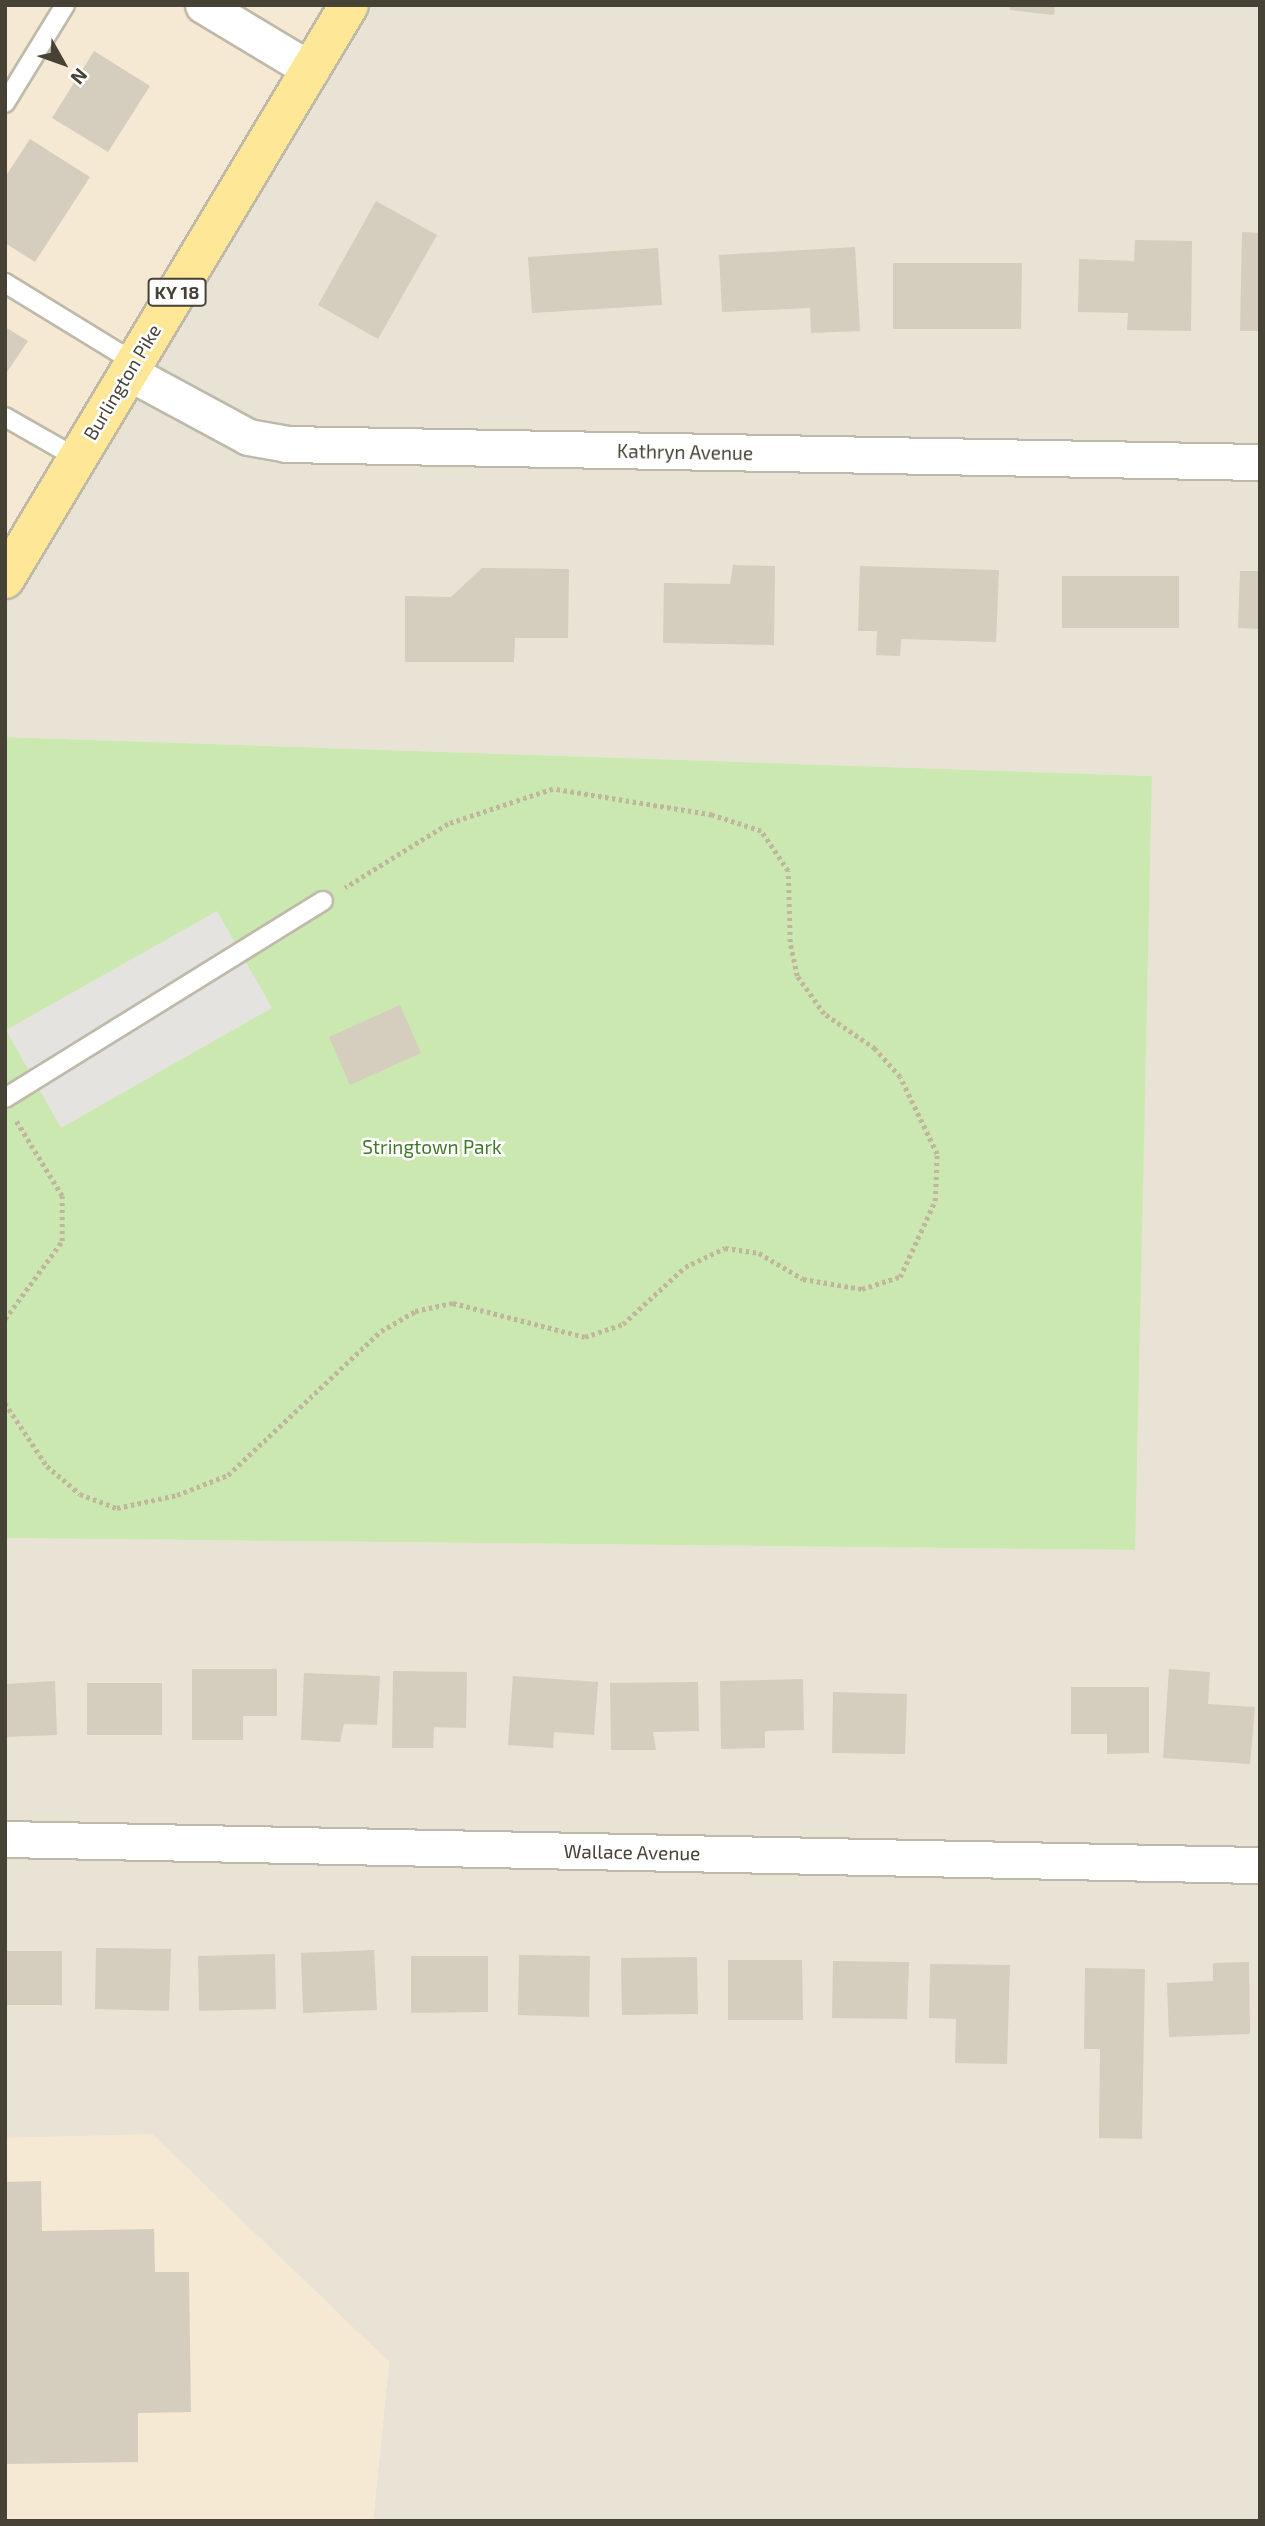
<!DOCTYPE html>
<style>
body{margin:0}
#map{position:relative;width:1265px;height:2526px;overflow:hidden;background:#f4f1e7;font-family:"Exo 2",sans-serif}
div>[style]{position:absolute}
.residential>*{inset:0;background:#e8e3d5}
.commercial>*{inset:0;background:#f6e9d3}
.green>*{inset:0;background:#cbe8b0}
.parking>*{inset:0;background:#e5e3df}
.building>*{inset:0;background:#d5cdbd}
.path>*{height:4.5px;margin-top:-2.25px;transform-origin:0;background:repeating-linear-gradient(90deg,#c1b69b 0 3.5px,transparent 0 7px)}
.roads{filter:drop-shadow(2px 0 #bfb9aa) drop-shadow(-2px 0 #bfb9aa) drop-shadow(0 2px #bfb9aa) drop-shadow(0 -2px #bfb9aa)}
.lane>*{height:18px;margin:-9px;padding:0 9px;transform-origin:9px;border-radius:9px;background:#fff}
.street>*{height:35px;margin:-17.5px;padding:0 17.5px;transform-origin:17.5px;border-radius:17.5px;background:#fff}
.primary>*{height:38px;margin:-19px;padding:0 19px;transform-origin:19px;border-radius:19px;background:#fee796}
span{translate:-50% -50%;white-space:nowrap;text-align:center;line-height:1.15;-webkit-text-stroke:5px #fff;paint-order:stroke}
.shield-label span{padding:2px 5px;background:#fff;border:2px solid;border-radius:5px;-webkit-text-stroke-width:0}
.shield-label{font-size:18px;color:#474236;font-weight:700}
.street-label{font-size:19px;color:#474236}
.park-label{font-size:19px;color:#427929}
.frame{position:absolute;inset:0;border:7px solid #474236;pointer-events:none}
.north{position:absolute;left:28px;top:28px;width:70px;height:70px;-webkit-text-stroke:5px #fff;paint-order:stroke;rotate:130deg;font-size:19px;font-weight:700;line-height:28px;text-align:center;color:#474236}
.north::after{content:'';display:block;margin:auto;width:24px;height:32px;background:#474236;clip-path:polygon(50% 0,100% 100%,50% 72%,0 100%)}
</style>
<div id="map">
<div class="residential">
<div style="clip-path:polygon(349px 5px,1260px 5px,1260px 2521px,373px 2521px,389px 2362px,152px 2135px,5px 2138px,5px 1538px,1134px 1550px,1152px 776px,5px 737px,5px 579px)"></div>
</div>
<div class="commercial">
<div style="clip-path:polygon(5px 5px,349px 5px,5px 579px)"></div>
<div style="clip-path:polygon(152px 2134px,389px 2362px,373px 2521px,5px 2521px,5px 2138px)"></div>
</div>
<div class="green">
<div style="clip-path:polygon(5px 737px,1152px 776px,1135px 1550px,5px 1538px)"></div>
</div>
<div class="parking">
<div style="clip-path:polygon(217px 911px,272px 1008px,61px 1128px,6px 1030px)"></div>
</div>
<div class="building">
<div style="clip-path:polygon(1010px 5px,1055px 5px,1054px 15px,1010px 10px)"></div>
<div style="clip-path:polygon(94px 51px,150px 86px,108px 152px,52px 118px)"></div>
<div style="clip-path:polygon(30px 139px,90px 177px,35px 262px,5px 243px,5px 177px)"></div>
<div style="clip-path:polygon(376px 201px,437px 235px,378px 339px,318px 305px)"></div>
<div style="clip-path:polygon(1242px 232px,1260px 233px,1260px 331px,1240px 331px)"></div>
<div style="clip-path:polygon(1135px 240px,1192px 241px,1191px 331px,1127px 330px,1128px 313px,1078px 312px,1079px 259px,1134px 261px)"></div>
<div style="clip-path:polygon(855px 247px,860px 331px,811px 333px,810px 308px,722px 312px,719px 255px)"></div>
<div style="clip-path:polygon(658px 248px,662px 305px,532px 313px,528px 257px)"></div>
<div style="clip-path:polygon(893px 263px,1022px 263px,1021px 329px,893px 329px)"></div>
<div style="clip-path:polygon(5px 327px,28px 341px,5px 375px)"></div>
<div style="clip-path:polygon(733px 565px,775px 566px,774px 645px,663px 643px,664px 583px,730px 584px)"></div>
<div style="clip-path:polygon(860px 566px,999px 570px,996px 642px,901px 639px,900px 656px,876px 655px,877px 631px,858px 631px)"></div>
<div style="clip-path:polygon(482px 568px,569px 569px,568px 638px,515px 638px,514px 662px,405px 662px,405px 596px,451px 597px)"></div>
<div style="clip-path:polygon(1240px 571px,1260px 571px,1260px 629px,1238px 628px)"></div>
<div style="clip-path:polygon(1062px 576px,1179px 576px,1179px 628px,1062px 628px)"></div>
<div style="clip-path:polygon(400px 1005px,421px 1053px,350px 1085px,329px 1037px)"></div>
<div style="clip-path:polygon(192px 1669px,277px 1669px,277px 1716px,243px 1716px,243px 1740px,192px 1740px)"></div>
<div style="clip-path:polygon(1169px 1669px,1210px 1672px,1208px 1704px,1255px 1707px,1250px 1764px,1163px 1758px)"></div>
<div style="clip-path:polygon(393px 1671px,467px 1672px,466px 1728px,434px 1727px,433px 1748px,392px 1748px)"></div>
<div style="clip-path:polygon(304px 1673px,380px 1676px,377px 1725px,344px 1724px,340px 1742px,301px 1740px)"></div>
<div style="clip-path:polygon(513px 1676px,598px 1682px,594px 1735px,554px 1732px,553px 1748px,508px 1745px)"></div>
<div style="clip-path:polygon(803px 1679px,804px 1730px,765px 1731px,765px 1748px,721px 1749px,720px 1681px)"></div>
<div style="clip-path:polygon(55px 1681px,57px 1735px,5px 1737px,5px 1684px)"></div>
<div style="clip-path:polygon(698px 1682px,699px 1731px,653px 1732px,656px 1750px,611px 1750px,610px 1683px)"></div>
<div style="clip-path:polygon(87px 1683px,162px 1683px,162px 1735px,87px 1735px)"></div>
<div style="clip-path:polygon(1071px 1687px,1149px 1687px,1149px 1753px,1107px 1754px,1107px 1734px,1071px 1734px)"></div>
<div style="clip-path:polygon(833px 1692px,907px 1694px,905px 1754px,832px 1753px)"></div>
<div style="clip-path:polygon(96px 1948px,171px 1949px,169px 2011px,95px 2009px)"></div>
<div style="clip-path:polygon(374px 1950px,377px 2010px,303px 2013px,301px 1953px)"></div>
<div style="clip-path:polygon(5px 1951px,62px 1951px,62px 2005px,5px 2005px)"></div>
<div style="clip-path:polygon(275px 1954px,276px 2009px,199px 2011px,198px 1956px)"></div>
<div style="clip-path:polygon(519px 1955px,590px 1956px,589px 2017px,518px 2015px)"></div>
<div style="clip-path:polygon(411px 1956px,488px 1956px,488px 2012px,411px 2013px)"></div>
<div style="clip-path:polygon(697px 1957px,698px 2014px,622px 2015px,621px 1958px)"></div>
<div style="clip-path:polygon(728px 1960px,802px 1960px,803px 2020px,728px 2020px)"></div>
<div style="clip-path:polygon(833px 1961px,909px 1962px,907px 2019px,832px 2018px)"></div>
<div style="clip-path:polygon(1249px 1962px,1250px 2034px,1169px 2037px,1167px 1983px,1213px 1981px,1213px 1963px)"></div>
<div style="clip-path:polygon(930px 1964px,1010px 1965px,1007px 2064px,955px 2063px,956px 2019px,929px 2018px)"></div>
<div style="clip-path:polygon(1085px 1968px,1145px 1969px,1142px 2139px,1099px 2138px,1100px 2049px,1084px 2049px)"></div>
<div style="clip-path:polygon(41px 2181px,42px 2231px,154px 2229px,155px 2272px,189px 2272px,191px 2412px,138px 2413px,138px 2462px,5px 2464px,5px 2182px)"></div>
</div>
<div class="path">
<div style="left:5px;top:1319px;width:97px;rotate:-53.8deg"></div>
<div style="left:62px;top:1241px;width:45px;rotate:-90deg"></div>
<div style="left:62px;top:1196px;width:88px;rotate:-121.5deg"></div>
<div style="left:5px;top:1403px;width:76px;rotate:56.3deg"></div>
<div style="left:47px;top:1466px;width:43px;rotate:40.3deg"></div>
<div style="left:80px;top:1494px;width:40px;rotate:21deg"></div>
<div style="left:117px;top:1508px;width:61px;rotate:-12.2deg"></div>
<div style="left:177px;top:1495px;width:55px;rotate:-21.4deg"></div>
<div style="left:228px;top:1475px;width:210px;rotate:-43.3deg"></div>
<div style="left:381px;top:1331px;width:39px;rotate:-30deg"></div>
<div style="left:415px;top:1311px;width:39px;rotate:-12deg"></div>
<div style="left:453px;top:1303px;width:136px;rotate:14.4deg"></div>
<div style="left:585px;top:1337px;width:40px;rotate:-18.9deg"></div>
<div style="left:623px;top:1324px;width:84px;rotate:-42.6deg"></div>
<div style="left:685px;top:1267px;width:44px;rotate:-25.4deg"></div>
<div style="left:725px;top:1248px;width:34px;rotate:8deg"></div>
<div style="left:759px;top:1253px;width:51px;rotate:30.6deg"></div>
<div style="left:803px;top:1279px;width:60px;rotate:9.6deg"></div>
<div style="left:862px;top:1289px;width:40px;rotate:-18deg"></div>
<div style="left:900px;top:1277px;width:84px;rotate:-65.3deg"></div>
<div style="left:935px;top:1201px;width:47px;rotate:-87.6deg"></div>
<div style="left:937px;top:1154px;width:85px;rotate:-115.7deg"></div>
<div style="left:900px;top:1077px;width:38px;rotate:-132deg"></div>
<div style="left:875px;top:1049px;width:62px;rotate:-145.5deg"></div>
<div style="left:824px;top:1014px;width:47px;rotate:-125.4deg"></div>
<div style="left:797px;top:976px;width:35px;rotate:-102deg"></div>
<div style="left:790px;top:942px;width:71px;rotate:-91.6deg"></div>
<div style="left:788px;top:871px;width:48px;rotate:-124deg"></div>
<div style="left:761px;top:831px;width:52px;rotate:-161.9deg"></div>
<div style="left:712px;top:815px;width:161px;rotate:-170.7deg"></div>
<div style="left:553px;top:789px;width:111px;rotate:161.6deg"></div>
<div style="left:448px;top:824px;width:121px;rotate:148.1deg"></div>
</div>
<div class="roads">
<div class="lane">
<div style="left:5px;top:103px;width:115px;rotate:-58.5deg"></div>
<div style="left:5px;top:283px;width:151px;rotate:31.5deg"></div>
<div style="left:5px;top:417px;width:83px;rotate:29.7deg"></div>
<div style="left:5px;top:1098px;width:374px;rotate:-31.8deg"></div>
</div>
<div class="street">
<div style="left:203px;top:5px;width:126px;rotate:31deg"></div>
<div style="left:128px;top:372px;width:136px;rotate:28.4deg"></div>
<div style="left:248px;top:437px;width:39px;rotate:10deg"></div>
<div style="left:286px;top:444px;width:974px;rotate:1.06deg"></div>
<div style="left:5px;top:1839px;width:1255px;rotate:1.19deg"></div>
</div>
<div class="primary">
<div style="left:5px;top:579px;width:669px;rotate:-59.07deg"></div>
</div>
</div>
<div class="shield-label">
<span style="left:177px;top:292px">KY 18</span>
</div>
<div class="street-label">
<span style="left:122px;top:382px;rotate:-59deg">Burlington Pike</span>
<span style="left:685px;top:452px;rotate:1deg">Kathryn Avenue</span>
<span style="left:632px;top:1852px;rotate:1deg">Wallace Avenue</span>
</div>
<div class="park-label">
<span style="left:432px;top:1147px">Stringtown Park</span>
</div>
<div class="frame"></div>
<div class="north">N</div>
</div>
